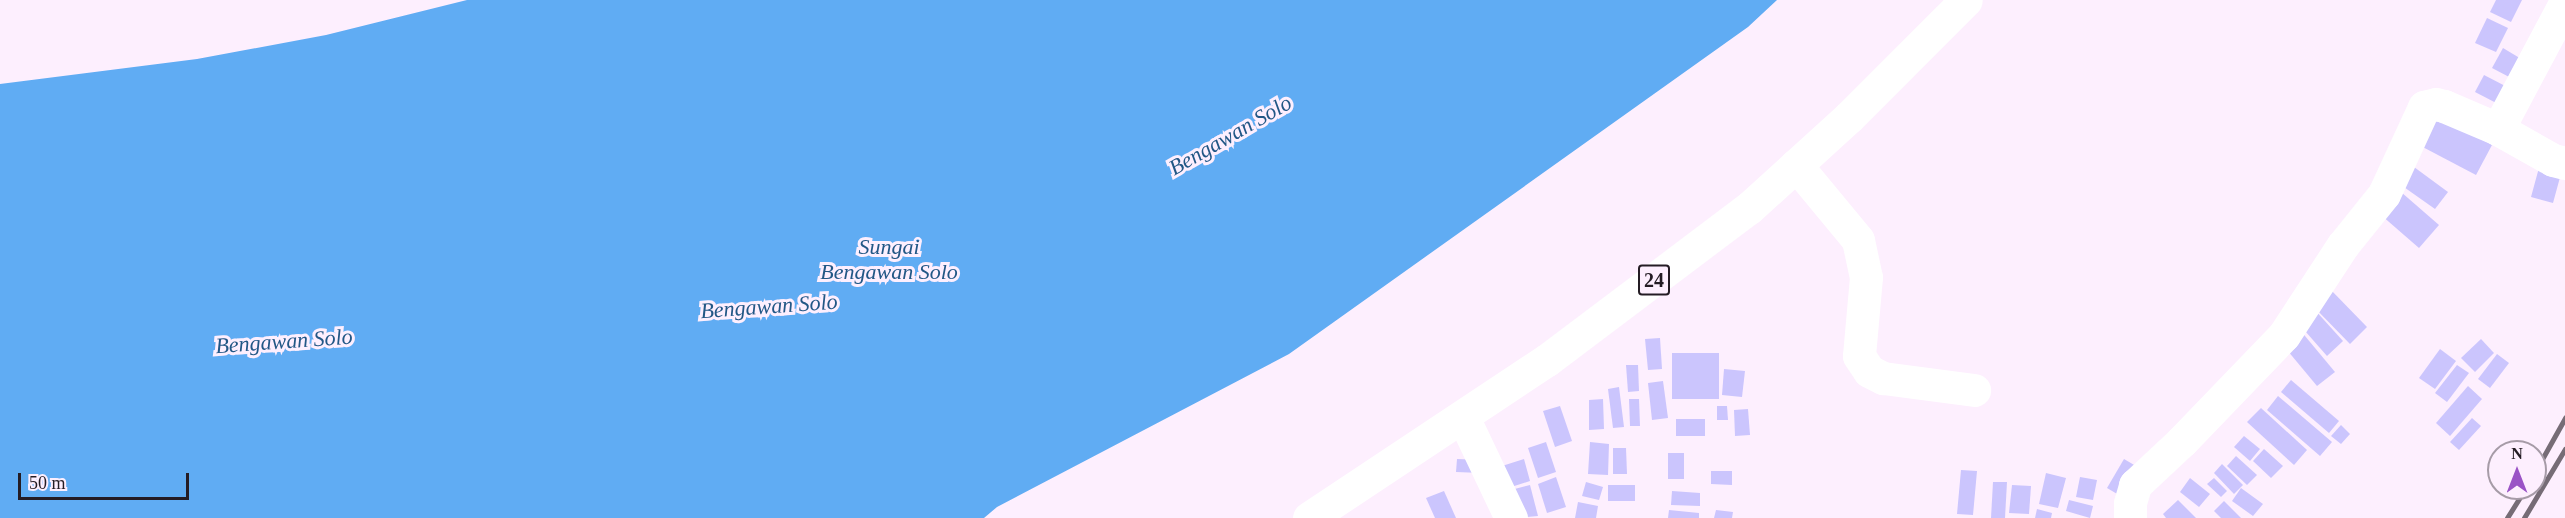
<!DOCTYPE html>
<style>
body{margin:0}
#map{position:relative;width:2565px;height:518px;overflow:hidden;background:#fdeffe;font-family:"Times New Roman",serif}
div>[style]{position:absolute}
.water>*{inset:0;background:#60acf3}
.building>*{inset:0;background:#cbc5fd}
.minor>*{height:33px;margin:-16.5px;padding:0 16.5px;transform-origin:16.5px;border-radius:16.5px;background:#fff}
.highway>*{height:33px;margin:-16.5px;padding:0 16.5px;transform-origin:16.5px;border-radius:16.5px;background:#fff}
.rail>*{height:4.5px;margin:-2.25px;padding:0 2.25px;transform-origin:2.25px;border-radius:2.25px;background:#766c76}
span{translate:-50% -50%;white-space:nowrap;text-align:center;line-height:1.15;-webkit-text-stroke:6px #fdeffe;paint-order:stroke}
.shield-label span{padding:2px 4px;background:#fdeffe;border:2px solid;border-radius:4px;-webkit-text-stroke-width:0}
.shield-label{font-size:20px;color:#241c24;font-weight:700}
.water-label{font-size:22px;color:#225786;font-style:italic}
.north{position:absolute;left:2487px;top:440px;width:60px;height:60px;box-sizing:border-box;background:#fdeffe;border:2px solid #a69ba7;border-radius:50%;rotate:0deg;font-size:16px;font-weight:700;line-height:24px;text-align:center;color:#241c24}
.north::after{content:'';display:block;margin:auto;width:21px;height:27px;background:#9a53c6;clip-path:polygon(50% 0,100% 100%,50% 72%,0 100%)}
.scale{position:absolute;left:18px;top:473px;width:171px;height:27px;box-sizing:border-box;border:3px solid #241c24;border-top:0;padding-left:8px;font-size:18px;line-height:21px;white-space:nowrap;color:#241c24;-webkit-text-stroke:4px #fdeffe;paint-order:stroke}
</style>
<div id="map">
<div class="water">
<div style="clip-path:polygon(467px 0,1777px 0,1748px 27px,1289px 354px,997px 507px,984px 518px,0 518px,0 84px,197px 59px,326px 35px)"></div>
</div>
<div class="building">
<div style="clip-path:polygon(2496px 0,2522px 0,2511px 22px,2490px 12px)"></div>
<div style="clip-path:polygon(2487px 18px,2508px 28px,2496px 52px,2475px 43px)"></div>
<div style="clip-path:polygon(2503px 48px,2523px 60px,2513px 79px,2492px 68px)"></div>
<div style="clip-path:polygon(2484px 75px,2513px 90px,2504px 107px,2475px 92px)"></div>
<div style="clip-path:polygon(2433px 113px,2492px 145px,2476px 175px,2417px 144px)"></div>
<div style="clip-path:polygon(2540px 164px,2562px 170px,2553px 203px,2531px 197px)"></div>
<div style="clip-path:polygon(2414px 167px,2448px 192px,2435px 209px,2401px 185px)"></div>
<div style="clip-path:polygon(2401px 192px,2439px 225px,2419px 248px,2381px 215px)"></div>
<div style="clip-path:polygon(2330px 289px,2367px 327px,2350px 344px,2313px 306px)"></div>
<div style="clip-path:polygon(2314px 309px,2343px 341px,2327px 356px,2298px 323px)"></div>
<div style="clip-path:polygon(2300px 330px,2335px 372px,2317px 386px,2282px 344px)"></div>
<div style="clip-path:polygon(1660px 338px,1662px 369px,1648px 370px,1645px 339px)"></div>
<div style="clip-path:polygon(2481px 339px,2494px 353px,2475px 372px,2461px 358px)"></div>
<div style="clip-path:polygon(2440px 349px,2456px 361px,2435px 389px,2419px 378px)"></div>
<div style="clip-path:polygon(1672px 353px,1719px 353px,1719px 399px,1672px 399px)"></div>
<div style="clip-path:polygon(2497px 354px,2509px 363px,2490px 388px,2478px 379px)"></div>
<div style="clip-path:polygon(1626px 365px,1638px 365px,1639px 391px,1628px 392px)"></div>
<div style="clip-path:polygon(2457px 365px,2469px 373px,2447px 402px,2435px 393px)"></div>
<div style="clip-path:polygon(1724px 369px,1745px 371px,1742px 397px,1722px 395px)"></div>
<div style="clip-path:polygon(2291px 380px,2339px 421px,2329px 433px,2281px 392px)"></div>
<div style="clip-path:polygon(1663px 381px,1668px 418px,1652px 420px,1648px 383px)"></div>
<div style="clip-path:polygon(2468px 386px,2482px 399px,2450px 436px,2436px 423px)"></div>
<div style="clip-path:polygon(1619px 387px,1624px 427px,1613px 428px,1608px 389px)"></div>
<div style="clip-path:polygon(2278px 396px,2332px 442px,2320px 456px,2267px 410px)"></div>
<div style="clip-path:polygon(1603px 399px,1604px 429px,1589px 430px,1589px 400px)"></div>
<div style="clip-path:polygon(1629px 399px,1639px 399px,1640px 426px,1630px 426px)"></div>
<div style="clip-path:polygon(1560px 406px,1572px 441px,1555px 447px,1543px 411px)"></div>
<div style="clip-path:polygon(1717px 406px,1727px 406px,1728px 420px,1717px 420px)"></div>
<div style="clip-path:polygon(2261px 408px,2307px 450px,2294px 465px,2247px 422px)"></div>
<div style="clip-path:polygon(1748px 409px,1750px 435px,1735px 436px,1734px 410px)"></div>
<div style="clip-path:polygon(2472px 418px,2481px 426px,2459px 450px,2450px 442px)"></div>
<div style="clip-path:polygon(1676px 419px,1705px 419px,1705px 436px,1676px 436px)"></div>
<div style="clip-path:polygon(2341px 425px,2350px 434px,2341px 444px,2331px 436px)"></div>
<div style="clip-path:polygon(2244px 436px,2260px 449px,2250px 461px,2234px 447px)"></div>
<div style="clip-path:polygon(1546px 442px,1556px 472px,1538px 478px,1528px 448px)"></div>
<div style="clip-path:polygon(1590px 442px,1609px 444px,1608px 475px,1588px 474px)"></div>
<div style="clip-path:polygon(1613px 448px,1626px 448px,1627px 474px,1613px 474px)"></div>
<div style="clip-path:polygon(2264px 449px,2283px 466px,2271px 478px,2253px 461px)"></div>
<div style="clip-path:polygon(1668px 453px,1684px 453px,1684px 479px,1668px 479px)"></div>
<div style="clip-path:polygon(2236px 456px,2257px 475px,2247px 485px,2227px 466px)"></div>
<div style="clip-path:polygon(1457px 459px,1482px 460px,1481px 473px,1456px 472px)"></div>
<div style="clip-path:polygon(1524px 459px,1530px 481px,1508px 488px,1502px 466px)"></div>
<div style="clip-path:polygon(2124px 459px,2141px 469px,2124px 498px,2107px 488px)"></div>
<div style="clip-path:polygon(2222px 464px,2243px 485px,2234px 494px,2214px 473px)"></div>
<div style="clip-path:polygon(1961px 470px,1977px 471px,1973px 515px,1957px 514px)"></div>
<div style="clip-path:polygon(1711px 471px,1732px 471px,1732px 485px,1711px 484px)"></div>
<div style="clip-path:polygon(2046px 473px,2066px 478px,2058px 508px,2039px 504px)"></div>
<div style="clip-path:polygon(1556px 477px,1566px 507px,1547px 513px,1538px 484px)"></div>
<div style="clip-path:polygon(2080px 477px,2097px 480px,2093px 500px,2076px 497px)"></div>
<div style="clip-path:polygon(2190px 478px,2210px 494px,2199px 507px,2180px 492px)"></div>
<div style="clip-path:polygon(2214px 478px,2227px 491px,2221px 497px,2207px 484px)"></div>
<div style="clip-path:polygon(1586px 482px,1603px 487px,1599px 500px,1582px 496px)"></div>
<div style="clip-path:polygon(1993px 482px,2007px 482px,2005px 518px,1991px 518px)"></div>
<div style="clip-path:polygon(1530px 485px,1538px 516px,1515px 518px,1507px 491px)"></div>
<div style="clip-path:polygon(1608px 485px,1635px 485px,1635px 501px,1608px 501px)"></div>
<div style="clip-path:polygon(2012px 485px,2031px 486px,2029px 514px,2009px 513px)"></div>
<div style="clip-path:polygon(2241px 488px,2263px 504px,2253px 516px,2232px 501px)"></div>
<div style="clip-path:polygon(1444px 491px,1456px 518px,1435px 518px,1426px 498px)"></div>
<div style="clip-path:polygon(1672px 491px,1700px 493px,1700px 506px,1671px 505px)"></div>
<div style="clip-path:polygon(2069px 500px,2093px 506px,2090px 518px,2066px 511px)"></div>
<div style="clip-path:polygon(2178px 500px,2196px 518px,2166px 518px,2163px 514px)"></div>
<div style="clip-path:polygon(2224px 501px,2241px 518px,2221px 518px,2214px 511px)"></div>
<div style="clip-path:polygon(1578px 502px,1598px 506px,1596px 518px,1575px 518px)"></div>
<div style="clip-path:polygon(2037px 509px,2052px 513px,2051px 518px,2035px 518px)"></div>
<div style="clip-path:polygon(1669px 510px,1699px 513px,1699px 518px,1668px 518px)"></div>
<div style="clip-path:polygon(1716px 510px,1733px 512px,1732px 518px,1714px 518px)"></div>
</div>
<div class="minor">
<div style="left:2498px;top:129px;width:143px;rotate:-62deg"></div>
<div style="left:1796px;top:165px;width:97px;rotate:50.4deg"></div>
<div style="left:1858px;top:240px;width:38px;rotate:78deg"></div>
<div style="left:1866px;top:277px;width:79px;rotate:95.1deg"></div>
<div style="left:1859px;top:356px;width:18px;rotate:56deg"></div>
<div style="left:1869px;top:371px;width:16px;rotate:27deg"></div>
<div style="left:1883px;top:378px;width:92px;rotate:7.5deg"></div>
<div style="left:1463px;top:417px;width:112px;rotate:64.6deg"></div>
<div style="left:2130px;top:518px;width:15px;rotate:-90deg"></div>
<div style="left:2130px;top:503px;width:19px;rotate:-74deg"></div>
<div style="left:2135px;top:485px;width:64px;rotate:-43.1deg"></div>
<div style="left:2182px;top:441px;width:147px;rotate:-46.1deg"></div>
<div style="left:2284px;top:335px;width:108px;rotate:-56.8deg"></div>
<div style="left:2343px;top:245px;width:65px;rotate:-51.2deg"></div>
<div style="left:2384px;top:194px;width:96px;rotate:-65.3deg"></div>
<div style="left:2424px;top:107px;width:12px;rotate:-14deg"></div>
<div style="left:2436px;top:104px;width:8px;rotate:14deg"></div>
<div style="left:2444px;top:106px;width:59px;rotate:23.1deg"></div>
<div style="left:2498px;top:129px;width:63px;rotate:29.4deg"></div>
<div style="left:2553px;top:160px;width:12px;rotate:14deg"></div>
</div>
<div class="highway">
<div style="left:1309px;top:518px;width:286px;rotate:-33.6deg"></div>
<div style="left:1547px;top:360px;width:253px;rotate:-37deg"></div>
<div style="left:1749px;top:208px;width:135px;rotate:-42.3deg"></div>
<div style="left:1849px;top:117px;width:165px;rotate:-45deg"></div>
</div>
<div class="rail">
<div style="left:2535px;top:472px;width:62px;rotate:-60.9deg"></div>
<div style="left:2507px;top:518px;width:36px;rotate:-58deg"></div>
<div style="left:2524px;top:518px;width:80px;rotate:-59.3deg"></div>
</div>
<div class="shield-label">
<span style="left:1654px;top:280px">24</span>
</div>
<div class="water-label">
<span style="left:1230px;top:135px;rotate:-30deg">Bengawan Solo</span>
<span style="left:889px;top:259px">Sungai<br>Bengawan Solo</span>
<span style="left:769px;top:306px;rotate:-4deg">Bengawan Solo</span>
<span style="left:284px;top:341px;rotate:-4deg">Bengawan Solo</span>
</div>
<div class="north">N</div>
<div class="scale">50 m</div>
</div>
